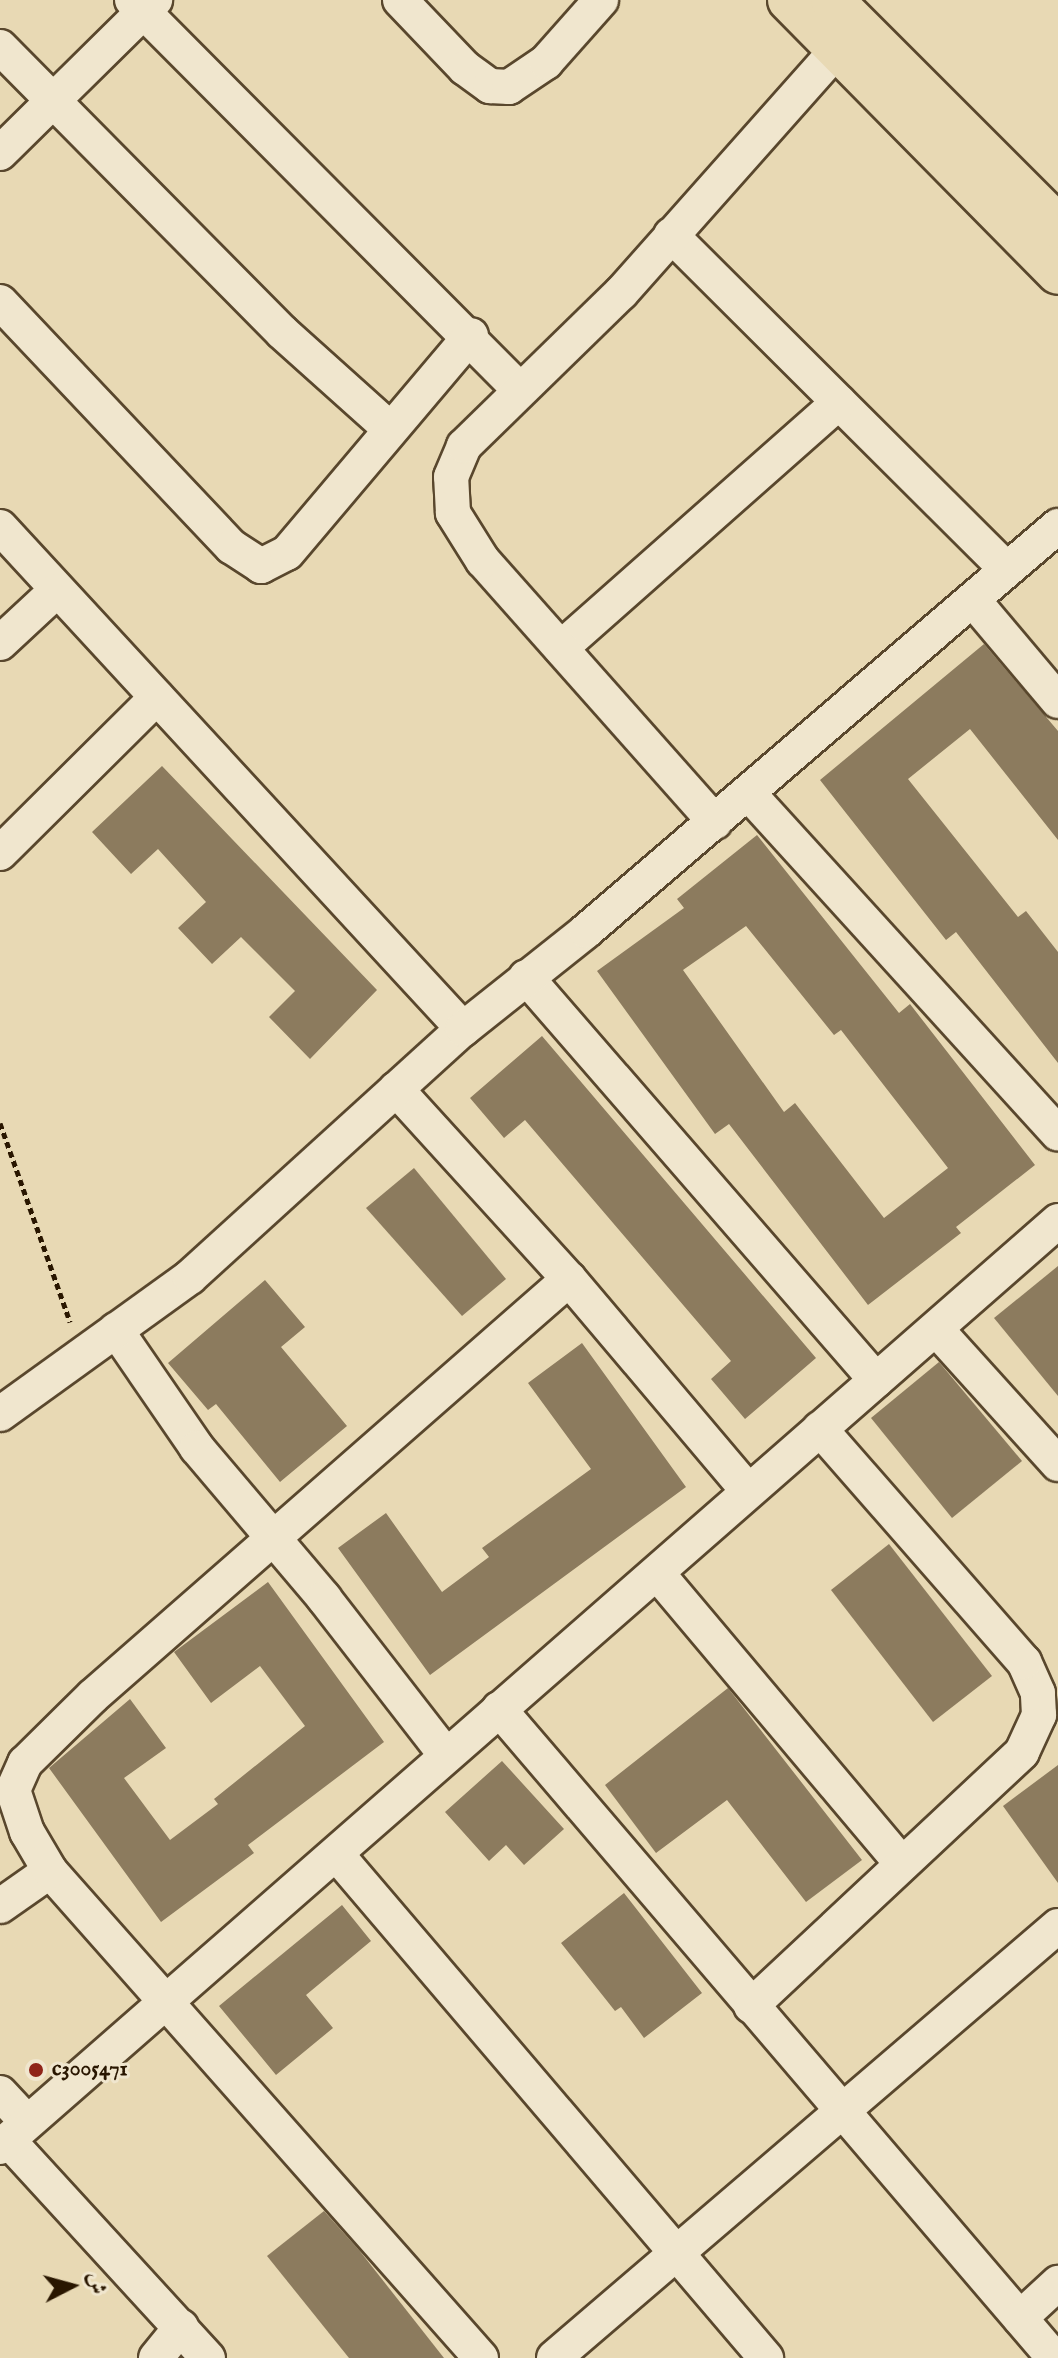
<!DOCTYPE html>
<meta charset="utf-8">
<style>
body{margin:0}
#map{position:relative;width:1058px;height:2358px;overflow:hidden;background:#e8d9b4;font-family:"IM FELL English",Amiri,serif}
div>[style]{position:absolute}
.building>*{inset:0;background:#8c7b5e}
.path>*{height:5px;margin-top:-2.5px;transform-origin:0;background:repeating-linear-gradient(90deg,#291600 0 6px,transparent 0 10px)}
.roads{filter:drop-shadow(2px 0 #59472d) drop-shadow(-2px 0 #59472d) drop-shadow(0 2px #59472d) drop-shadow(0 -2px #59472d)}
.minor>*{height:34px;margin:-17px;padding:0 17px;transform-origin:17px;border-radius:17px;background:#f0e6ce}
.major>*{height:42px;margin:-21px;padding:0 21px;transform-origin:21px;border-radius:21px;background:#e8d9b4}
.dots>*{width:22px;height:22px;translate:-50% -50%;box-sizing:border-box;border:4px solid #f0e6ce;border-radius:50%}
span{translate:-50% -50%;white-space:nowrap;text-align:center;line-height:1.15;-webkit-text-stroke:6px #f0e6ce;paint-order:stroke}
.poi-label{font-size:22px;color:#291600;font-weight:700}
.left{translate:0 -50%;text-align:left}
.north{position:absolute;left:32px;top:2246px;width:80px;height:80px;-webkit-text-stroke:6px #f0e6ce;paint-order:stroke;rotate:84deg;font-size:22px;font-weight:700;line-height:32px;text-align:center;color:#291600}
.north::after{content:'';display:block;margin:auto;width:28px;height:36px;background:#291600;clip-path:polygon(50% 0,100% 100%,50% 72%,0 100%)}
</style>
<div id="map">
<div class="building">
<div style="clip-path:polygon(984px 644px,1058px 731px,1058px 840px,970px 729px,908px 779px,1018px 917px,1026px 911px,1058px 952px,1058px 1063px,956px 932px,946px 940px,820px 780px)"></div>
<div style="clip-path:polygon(162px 766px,377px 990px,310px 1059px,269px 1017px,295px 991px,241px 937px,212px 964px,178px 928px,206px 902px,158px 849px,131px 874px,92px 832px)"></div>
<div style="clip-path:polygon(evenodd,757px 835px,899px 1013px,910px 1004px,1035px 1165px,956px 1227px,961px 1233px,868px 1305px,729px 1124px,715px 1134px,597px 971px,684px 908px,677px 899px,757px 835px,746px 926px,834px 1035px,841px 1030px,948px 1168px,884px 1218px,795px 1103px,784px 1112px,683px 970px,746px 926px)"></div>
<div style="clip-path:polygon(542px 1036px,816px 1358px,745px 1419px,711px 1379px,731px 1361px,525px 1120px,504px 1138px,470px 1098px)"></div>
<div style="clip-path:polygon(414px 1168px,506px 1279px,462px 1316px,366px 1208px)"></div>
<div style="clip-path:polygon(1058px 1266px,1058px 1396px,994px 1318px)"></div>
<div style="clip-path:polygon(265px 1280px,305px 1327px,281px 1347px,347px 1426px,280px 1482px,216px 1404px,208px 1410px,168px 1363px)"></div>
<div style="clip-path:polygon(582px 1343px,686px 1487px,430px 1675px,338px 1548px,386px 1513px,442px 1592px,489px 1557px,482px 1548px,591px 1469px,528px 1383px)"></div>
<div style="clip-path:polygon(939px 1362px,1022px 1461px,952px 1518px,871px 1418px)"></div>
<div style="clip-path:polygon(889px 1544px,992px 1676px,933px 1722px,831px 1590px)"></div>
<div style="clip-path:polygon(268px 1582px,384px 1742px,248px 1845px,254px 1853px,161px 1922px,49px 1768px,130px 1699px,166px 1748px,124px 1778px,170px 1840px,218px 1804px,214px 1799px,305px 1726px,260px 1666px,211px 1703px,174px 1652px)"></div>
<div style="clip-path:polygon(728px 1688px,862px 1860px,806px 1902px,727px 1800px,656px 1853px,605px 1785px)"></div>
<div style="clip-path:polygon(502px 1761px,564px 1829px,524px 1865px,506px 1845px,489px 1861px,445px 1812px)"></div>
<div style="clip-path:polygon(1058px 1765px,1058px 1883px,1003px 1806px)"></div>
<div style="clip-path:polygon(624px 1893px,702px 1993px,644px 2038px,621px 2007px,615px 2011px,561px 1943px)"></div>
<div style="clip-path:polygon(342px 1905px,371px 1941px,306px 1995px,333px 2028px,276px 2075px,219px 2006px)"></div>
<div style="clip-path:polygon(324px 2211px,359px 2250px,444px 2358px,349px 2358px,267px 2256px)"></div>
</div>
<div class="path">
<div style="left:0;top:1123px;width:211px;rotate:70.6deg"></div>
</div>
<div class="roads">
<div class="minor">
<div style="left:132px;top:0;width:549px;rotate:45.15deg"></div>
<div style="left:400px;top:0;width:94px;rotate:46.3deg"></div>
<div style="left:465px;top:68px;width:31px;rotate:36deg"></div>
<div style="left:490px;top:86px;width:19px;rotate:3deg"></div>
<div style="left:509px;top:87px;width:45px;rotate:-34deg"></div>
<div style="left:546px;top:62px;width:83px;rotate:-48.4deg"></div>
<div style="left:0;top:47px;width:401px;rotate:45.3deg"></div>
<div style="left:282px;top:332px;width:144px;rotate:41.9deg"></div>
<div style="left:0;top:153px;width:218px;rotate:-44.6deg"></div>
<div style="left:671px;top:235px;width:474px;rotate:44.9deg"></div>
<div style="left:0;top:302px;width:337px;rotate:46.6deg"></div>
<div style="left:232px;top:547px;width:35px;rotate:33deg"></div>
<div style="left:261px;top:566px;width:29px;rotate:-27deg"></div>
<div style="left:287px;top:553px;width:285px;rotate:-49.8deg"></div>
<div style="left:0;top:527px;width:683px;rotate:47.31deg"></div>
<div style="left:973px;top:600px;width:132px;rotate:49.9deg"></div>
<div style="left:0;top:643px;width:76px;rotate:-42.9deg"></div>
<div style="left:561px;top:648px;width:371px;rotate:-41.5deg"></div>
<div style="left:749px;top:794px;width:459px;rotate:47.7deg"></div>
<div style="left:715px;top:822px;width:349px;rotate:-131.6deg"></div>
<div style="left:483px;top:561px;width:57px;rotate:-122deg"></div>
<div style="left:453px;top:513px;width:36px;rotate:-93deg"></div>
<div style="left:451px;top:477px;width:34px;rotate:-67deg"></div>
<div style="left:464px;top:446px;width:219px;rotate:-44.3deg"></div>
<div style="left:621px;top:293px;width:322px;rotate:-48.4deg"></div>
<div style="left:0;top:853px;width:221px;rotate:-44.8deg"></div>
<div style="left:526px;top:977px;width:534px;rotate:49.03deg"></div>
<div style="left:396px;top:1089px;width:257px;rotate:47.7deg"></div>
<div style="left:569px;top:1279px;width:277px;rotate:49.8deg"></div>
<div style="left:936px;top:1329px;width:182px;rotate:47.9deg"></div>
<div style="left:116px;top:1330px;width:143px;rotate:55.5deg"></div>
<div style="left:197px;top:1448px;width:197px;rotate:49.7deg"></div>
<div style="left:324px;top:1598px;width:197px;rotate:52.2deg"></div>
<div style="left:0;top:1414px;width:234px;rotate:-35.8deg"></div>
<div style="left:190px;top:1277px;width:369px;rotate:-42.3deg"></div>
<div style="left:463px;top:1029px;width:157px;rotate:-38.5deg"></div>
<div style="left:586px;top:931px;width:622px;rotate:-40.63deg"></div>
<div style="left:657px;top:1573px;width:378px;rotate:49.9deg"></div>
<div style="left:499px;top:1709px;width:854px;rotate:49.46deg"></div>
<div style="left:338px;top:1856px;width:660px;rotate:49.55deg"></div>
<div style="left:0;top:1906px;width:61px;rotate:-35deg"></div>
<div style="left:751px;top:2006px;width:371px;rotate:-43.1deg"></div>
<div style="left:1022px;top:1752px;width:41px;rotate:-65.3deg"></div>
<div style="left:1039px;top:1715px;width:22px;rotate:-93deg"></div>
<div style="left:1038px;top:1693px;width:34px;rotate:-114deg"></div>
<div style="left:1024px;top:1662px;width:310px;rotate:-131.2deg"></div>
<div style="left:0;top:2093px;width:38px;rotate:47deg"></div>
<div style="left:8px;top:2140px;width:296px;rotate:47.5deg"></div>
<div style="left:0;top:2147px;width:1406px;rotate:-41.19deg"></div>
<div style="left:1020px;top:2318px;width:52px;rotate:-42.6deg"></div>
<div style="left:156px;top:2358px;width:40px;rotate:-51deg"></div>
<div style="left:481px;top:2358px;width:650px;rotate:-131.51deg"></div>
<div style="left:50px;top:1871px;width:45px;rotate:-120.5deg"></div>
<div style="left:27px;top:1832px;width:44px;rotate:-108.4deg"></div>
<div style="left:13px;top:1790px;width:30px;rotate:-66deg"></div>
<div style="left:25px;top:1763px;width:95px;rotate:-44.6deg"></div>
<div style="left:93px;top:1696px;width:633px;rotate:-41.22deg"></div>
<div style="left:554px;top:2358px;width:664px;rotate:-40.6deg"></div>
</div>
<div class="major">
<div style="left:789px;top:0;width:383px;rotate:45.4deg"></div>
<div style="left:832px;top:0;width:320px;rotate:45deg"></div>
</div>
</div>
<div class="dots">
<div style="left:36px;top:2070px;background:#8f2418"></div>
</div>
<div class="poi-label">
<span class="left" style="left:52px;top:2070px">c3005471</span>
</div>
<div class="north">ش</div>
</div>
